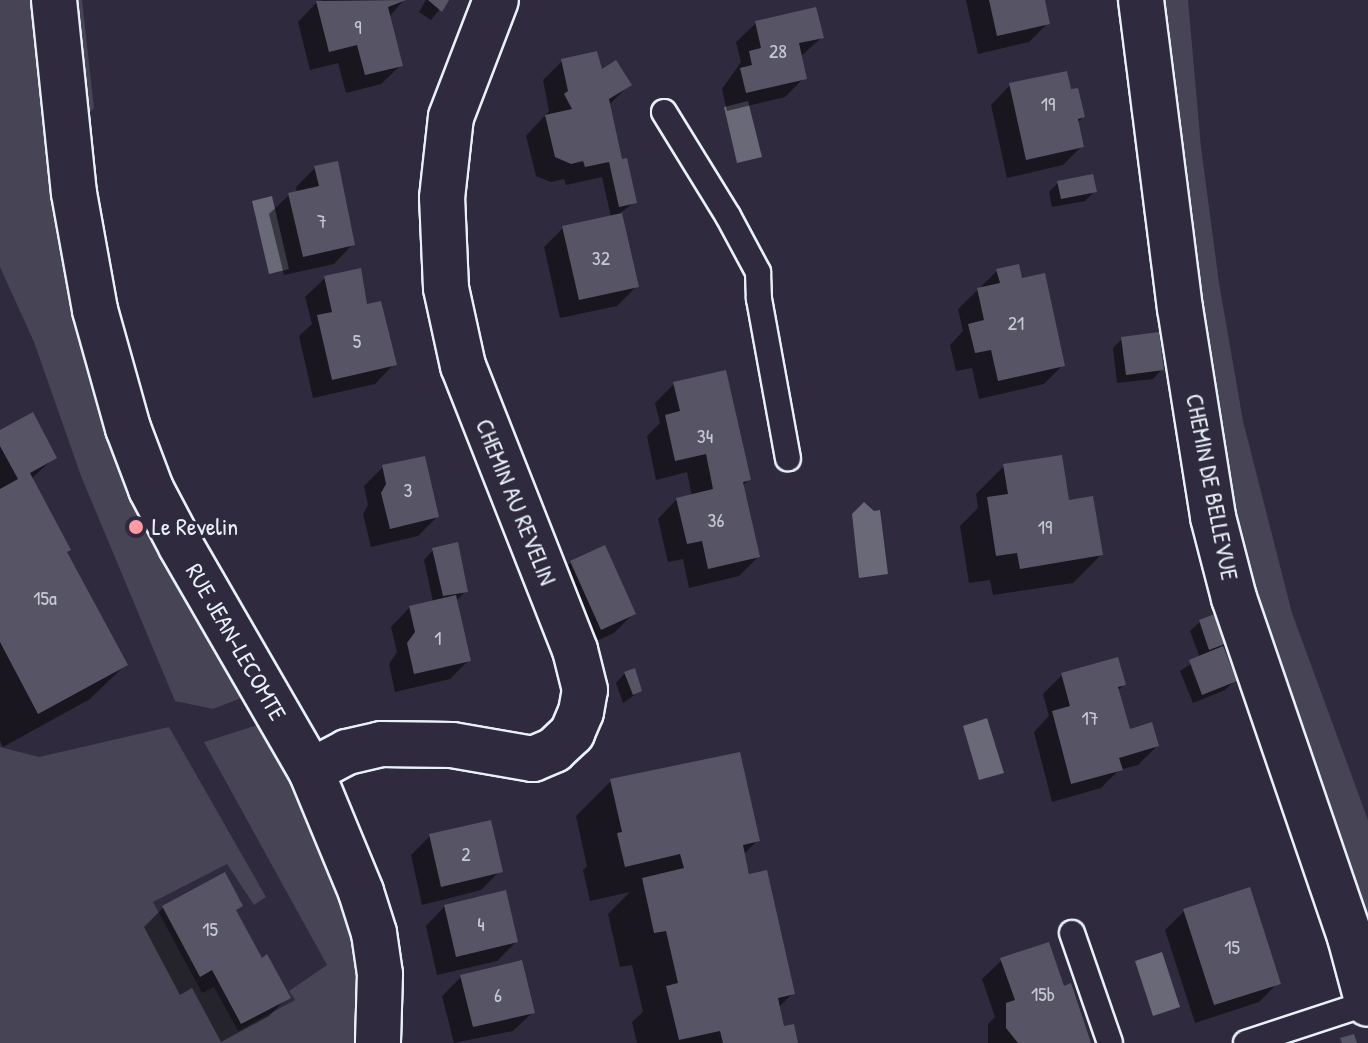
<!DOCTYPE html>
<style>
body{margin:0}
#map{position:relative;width:1368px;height:1043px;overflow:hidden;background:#2f2a3d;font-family:"Patrick Hand",sans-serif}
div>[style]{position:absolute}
.green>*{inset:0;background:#464455}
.water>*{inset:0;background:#696978}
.shadow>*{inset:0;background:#0007}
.building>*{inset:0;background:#575565}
.roads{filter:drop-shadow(2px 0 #e8f1f8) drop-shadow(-2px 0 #e8f1f8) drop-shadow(0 2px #e8f1f8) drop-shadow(0 -2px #e8f1f8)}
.service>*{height:24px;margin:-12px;padding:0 12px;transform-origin:12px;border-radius:12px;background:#2f2a3d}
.minor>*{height:44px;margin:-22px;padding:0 22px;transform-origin:22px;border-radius:22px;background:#2f2a3d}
.tertiary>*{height:44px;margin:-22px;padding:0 22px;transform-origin:22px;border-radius:22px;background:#2f2a3d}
.dots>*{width:22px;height:22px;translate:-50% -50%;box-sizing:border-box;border:4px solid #2f2a3d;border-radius:50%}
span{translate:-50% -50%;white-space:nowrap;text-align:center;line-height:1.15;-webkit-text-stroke:7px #2f2a3d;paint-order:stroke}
.number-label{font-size:20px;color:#c4cad3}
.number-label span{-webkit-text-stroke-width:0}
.street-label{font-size:24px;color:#e8f1f8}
.poi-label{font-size:24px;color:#e8f1f8}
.left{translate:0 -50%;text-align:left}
</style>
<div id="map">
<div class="green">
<div style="clip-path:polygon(0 0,82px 0,94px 108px,48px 156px,126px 434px,262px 690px,213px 709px,175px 701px,81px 476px,34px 342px,0 267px)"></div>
<div style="clip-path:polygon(1141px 0,1188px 0,1201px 147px,1219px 283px,1243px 421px,1292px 613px,1368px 820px,1368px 1004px,1234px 598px)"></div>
<div style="clip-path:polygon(280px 718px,361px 892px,378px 1043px,0 1043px,0 747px,39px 757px,169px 727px,266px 897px,254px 905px,227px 864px,153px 902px,202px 993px,214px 987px,238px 1031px,295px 1000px,289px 991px,327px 965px,204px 742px)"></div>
</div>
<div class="water">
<div style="clip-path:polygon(748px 101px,762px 157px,737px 163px,724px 107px)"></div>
<div style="clip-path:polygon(272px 196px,289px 269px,269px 274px,252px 201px)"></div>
<div style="clip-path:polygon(864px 502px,874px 511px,880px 510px,888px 574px,859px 578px,852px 514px)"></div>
<div style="clip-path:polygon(987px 718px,1004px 773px,979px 780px,963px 726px)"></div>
<div style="clip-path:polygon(1162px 952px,1180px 1007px,1153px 1016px,1135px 961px)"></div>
</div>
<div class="shadow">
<div style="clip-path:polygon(324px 0,404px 0,389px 17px,401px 65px,381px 84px,346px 93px,338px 63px,310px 70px,298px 22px,317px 2px)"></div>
<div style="clip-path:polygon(426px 0,447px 0,431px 20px,419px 12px)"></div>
<div style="clip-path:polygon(966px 0,1043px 0,1048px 23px,1029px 42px,978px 54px)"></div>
<div style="clip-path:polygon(756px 23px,821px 38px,800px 57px,804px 78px,785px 97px,727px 111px,722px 89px,741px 62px,736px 42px)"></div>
<div style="clip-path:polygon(562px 61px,629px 85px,608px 106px,620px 161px,635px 202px,620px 213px,637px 286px,617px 306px,560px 318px,544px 247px,563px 228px,611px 217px,602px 177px,566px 185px,564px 179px,551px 182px,536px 176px,526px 136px,549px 111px,543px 80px)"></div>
<div style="clip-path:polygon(1010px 85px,1069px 92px,1083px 117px,1077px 123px,1082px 146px,1063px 165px,1007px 178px,991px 105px)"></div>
<div style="clip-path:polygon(315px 168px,353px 244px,334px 264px,284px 275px,269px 214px,289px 195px,297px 193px,296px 187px)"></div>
<div style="clip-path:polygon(1058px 183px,1095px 191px,1085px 201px,1052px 207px,1049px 192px)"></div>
<div style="clip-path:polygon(997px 271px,1021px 281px,1063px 365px,1044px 384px,979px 399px,972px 368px,956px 371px,950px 345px,963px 331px,958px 309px)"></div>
<div style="clip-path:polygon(325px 278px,366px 307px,394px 364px,375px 384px,313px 398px,299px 336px,312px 324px,305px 297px)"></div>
<div style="clip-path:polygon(1122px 339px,1162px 369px,1153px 379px,1117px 383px,1113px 348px)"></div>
<div style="clip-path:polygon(674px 384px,749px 480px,742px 486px,758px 557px,739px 576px,689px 588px,683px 559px,668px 562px,658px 519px,677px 499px,692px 496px,687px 472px,656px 480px,647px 436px,660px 423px,655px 403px)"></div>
<div style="clip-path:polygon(0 433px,55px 457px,31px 479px,65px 553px,125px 665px,90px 699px,3px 747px,0 741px)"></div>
<div style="clip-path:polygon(1004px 466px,1068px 502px,1101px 555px,1073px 583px,993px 595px,990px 580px,969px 583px,960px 526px,978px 508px,976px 494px)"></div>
<div style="clip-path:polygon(383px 467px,437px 517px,418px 536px,371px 547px,363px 514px,368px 505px,364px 486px)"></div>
<div style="clip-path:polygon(433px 550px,466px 591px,457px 600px,469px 660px,450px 679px,395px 692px,389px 664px,397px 652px,391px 627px,410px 607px,433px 602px,424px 560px)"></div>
<div style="clip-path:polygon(571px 562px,634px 613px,614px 633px,581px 648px,552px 582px)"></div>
<div style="clip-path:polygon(1200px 622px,1228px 641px,1222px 648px,1235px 680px,1225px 690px,1193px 703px,1180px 671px,1200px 658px,1190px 631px)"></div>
<div style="clip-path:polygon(625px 673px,640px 691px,623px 703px,616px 683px)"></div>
<div style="clip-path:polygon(1062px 675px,1124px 685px,1117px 691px,1128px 731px,1157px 746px,1138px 765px,1119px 770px,1101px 788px,1052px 802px,1034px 732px,1049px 716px,1043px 694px)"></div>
<div style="clip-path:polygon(611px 781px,758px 840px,743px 855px,793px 993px,778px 1008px,783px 1028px,796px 1043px,637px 1043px,632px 1022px,643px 1012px,632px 965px,620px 967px,608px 914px,630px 892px,590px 901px,583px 870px,587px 866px,576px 816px)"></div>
<div style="clip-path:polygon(430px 836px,500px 871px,481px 890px,422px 905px,411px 855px)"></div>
<div style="clip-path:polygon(240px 906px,235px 911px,261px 960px,288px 997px,269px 1016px,221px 1042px,192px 988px,180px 995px,144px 927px,163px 908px)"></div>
<div style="clip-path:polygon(445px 906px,516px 942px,497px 961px,437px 975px,426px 926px)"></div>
<div style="clip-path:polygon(1184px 911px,1278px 983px,1259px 1002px,1195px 1023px,1165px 930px)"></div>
<div style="clip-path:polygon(1002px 960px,1062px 988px,1089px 1043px,988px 1043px,988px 1024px,995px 1017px,982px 979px)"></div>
<div style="clip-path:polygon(461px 977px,533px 1012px,513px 1031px,454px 1043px,442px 996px)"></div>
</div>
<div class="building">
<div style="clip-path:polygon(406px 0,388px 7px,403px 66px,365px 75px,357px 45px,329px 52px,316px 1px)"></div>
<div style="clip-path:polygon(428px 0,449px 0,442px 12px)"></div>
<div style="clip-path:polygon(989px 0,1045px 0,1050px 24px,997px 36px)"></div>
<div style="clip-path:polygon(816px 7px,824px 38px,799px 43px,807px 79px,746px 93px,740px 68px,752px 65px,749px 51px,761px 48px,755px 21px)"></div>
<div style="clip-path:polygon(597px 51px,602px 69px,616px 60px,632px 85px,609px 99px,622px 159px,627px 158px,637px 203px,619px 207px,609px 162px,585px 167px,583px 161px,571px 164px,555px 157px,545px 115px,572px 109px,564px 94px,568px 91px,561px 59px)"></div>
<div style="clip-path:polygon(1067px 71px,1071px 89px,1078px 88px,1085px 117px,1078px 119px,1084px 147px,1026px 160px,1009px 83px)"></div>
<div style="clip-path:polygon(338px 161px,355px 245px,303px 257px,288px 193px,319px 186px,314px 166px)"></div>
<div style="clip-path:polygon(1093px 174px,1097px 192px,1061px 199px,1057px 181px)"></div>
<div style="clip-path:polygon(622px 213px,639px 287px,579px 300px,562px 226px)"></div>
<div style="clip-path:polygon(1019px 264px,1022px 278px,1045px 273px,1065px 366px,998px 381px,991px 350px,975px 353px,968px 324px,984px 320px,977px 288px,1000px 283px,996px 269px)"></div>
<div style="clip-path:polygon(361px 268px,367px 304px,381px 301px,397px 365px,332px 380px,317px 315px,332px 312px,324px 276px)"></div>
<div style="clip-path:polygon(1159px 332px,1164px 370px,1126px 375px,1121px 337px)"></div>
<div style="clip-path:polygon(726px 370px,751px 480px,743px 482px,760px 557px,708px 569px,702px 541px,687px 544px,676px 498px,713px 489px,706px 454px,675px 461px,665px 415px,680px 411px,673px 382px)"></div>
<div style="clip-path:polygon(33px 412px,57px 458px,30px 473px,71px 550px,67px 552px,128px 665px,38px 714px,0 642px,0 489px,18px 479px,0 446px,0 430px)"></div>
<div style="clip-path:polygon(1062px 455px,1069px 500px,1093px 496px,1103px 555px,1020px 569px,1017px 553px,996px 556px,987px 497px,1008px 494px,1003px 464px)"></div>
<div style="clip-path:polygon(425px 456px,439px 517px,390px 529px,381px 493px,386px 484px,382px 465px)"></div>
<div style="clip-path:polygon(458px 542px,468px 592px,443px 596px,432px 548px)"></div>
<div style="clip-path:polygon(605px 545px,636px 614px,601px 630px,570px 561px)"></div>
<div style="clip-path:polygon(456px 595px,471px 661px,414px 674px,407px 643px,415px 632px,409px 606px)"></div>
<div style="clip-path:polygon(1220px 612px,1230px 642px,1209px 650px,1199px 620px)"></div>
<div style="clip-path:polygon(1223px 646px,1237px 681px,1202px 695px,1189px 660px)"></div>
<div style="clip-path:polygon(1118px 657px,1126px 685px,1118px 687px,1130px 729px,1152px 722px,1159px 746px,1119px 758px,1123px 770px,1071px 784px,1052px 711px,1070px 706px,1061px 673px)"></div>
<div style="clip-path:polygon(635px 668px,642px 691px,633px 695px,624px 672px)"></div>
<div style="clip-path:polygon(740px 752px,760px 841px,743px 845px,749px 874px,767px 870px,795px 994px,778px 998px,784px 1026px,794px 1024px,798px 1043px,723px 1043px,720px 1031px,679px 1040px,666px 986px,678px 983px,666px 931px,654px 933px,642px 878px,684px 868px,680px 854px,625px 867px,617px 833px,622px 832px,610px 779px)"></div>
<div style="clip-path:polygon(491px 820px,503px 872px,441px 887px,429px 834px)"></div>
<div style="clip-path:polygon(225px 872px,243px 906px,236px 910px,262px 958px,267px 954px,291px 998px,241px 1024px,212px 970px,200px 977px,162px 906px)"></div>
<div style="clip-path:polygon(1250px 887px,1281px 984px,1214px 1005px,1183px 909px)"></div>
<div style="clip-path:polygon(506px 890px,518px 942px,456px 957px,444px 905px)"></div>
<div style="clip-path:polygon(1049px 942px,1064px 986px,1071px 983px,1091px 1043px,1018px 1043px,1006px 1028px,1006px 1003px,1015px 1000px,1000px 958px)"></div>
<div style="clip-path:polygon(522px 960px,535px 1013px,473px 1027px,460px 975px)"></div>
<div style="clip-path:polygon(1354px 1034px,1357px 1043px,1342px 1043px,1340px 1038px)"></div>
</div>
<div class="roads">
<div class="service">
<div style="left:664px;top:112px;width:122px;rotate:58.4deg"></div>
<div style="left:728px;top:216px;width:64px;rotate:61.8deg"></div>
<div style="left:758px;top:272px;width:27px;rotate:88deg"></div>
<div style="left:759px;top:299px;width:162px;rotate:79.7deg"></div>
<div style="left:1072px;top:933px;width:116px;rotate:70.9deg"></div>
<div style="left:1246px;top:1043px;width:128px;rotate:-18.2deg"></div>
</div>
<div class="minor">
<div style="left:1141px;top:0;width:310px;rotate:82.8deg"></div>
<div style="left:1180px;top:308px;width:212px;rotate:81deg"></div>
<div style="left:1213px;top:517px;width:84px;rotate:75.5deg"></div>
<div style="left:1234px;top:598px;width:358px;rotate:71.1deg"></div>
<div style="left:1350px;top:937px;width:69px;rotate:75deg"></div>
<div style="left:311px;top:771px;width:41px;rotate:-27.8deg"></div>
<div style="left:347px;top:752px;width:35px;rotate:-13deg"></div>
<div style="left:381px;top:744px;width:71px;rotate:0.8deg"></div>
<div style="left:452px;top:745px;width:82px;rotate:9.8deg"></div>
<div style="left:533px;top:759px;width:23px;rotate:-23deg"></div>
<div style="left:554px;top:750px;width:25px;rotate:-43deg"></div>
<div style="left:572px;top:733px;width:23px;rotate:-67deg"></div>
<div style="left:581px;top:712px;width:22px;rotate:-80deg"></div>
<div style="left:585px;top:690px;width:41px;rotate:-104deg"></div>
<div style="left:575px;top:650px;width:305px;rotate:-111.5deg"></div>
<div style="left:463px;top:366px;width:80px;rotate:-102.3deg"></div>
<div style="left:446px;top:288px;width:90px;rotate:-92.5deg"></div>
<div style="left:442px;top:198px;width:81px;rotate:-83.7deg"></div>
<div style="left:451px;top:117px;width:125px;rotate:-69deg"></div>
</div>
<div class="tertiary">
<div style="left:54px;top:0;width:194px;rotate:84.1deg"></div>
<div style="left:74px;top:193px;width:119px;rotate:79.8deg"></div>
<div style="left:95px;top:310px;width:123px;rotate:74.4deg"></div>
<div style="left:128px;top:428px;width:65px;rotate:69.3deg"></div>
<div style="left:151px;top:489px;width:64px;rotate:62.2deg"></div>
<div style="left:181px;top:546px;width:260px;rotate:60deg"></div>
<div style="left:311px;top:771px;width:131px;rotate:67.5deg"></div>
<div style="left:361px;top:892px;width:43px;rotate:72.4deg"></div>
<div style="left:374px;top:933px;width:41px;rotate:81.7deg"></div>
<div style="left:380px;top:974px;width:69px;rotate:91.7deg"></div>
</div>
</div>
<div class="dots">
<div style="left:136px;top:527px;background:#ff9aa2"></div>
</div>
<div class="number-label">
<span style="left:358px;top:26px">9</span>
<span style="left:778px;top:50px">28</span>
<span style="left:1048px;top:103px">19</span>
<span style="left:322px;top:220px">7</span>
<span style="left:601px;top:257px">32</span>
<span style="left:1016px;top:322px">21</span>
<span style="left:357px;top:340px">5</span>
<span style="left:705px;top:435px">34</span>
<span style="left:408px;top:489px">3</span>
<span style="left:716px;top:519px">36</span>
<span style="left:1045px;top:526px">19</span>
<span style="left:45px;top:597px">15a</span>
<span style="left:438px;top:637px">1</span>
<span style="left:1090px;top:717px">17</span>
<span style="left:466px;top:853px">2</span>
<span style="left:481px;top:923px">4</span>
<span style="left:210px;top:928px">15</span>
<span style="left:1232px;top:946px">15</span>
<span style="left:1043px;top:993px">15b</span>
<span style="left:498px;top:994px">6</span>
</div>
<div class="street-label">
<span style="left:1212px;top:487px;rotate:79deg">CHEMIN DE BELLEVUE</span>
<span style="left:516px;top:502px;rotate:68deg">CHEMIN AU REVELIN</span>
<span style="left:236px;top:642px;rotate:60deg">RUE JEAN-LECOMTE</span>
</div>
<div class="poi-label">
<span class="left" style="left:152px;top:527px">Le Revelin</span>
</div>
</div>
